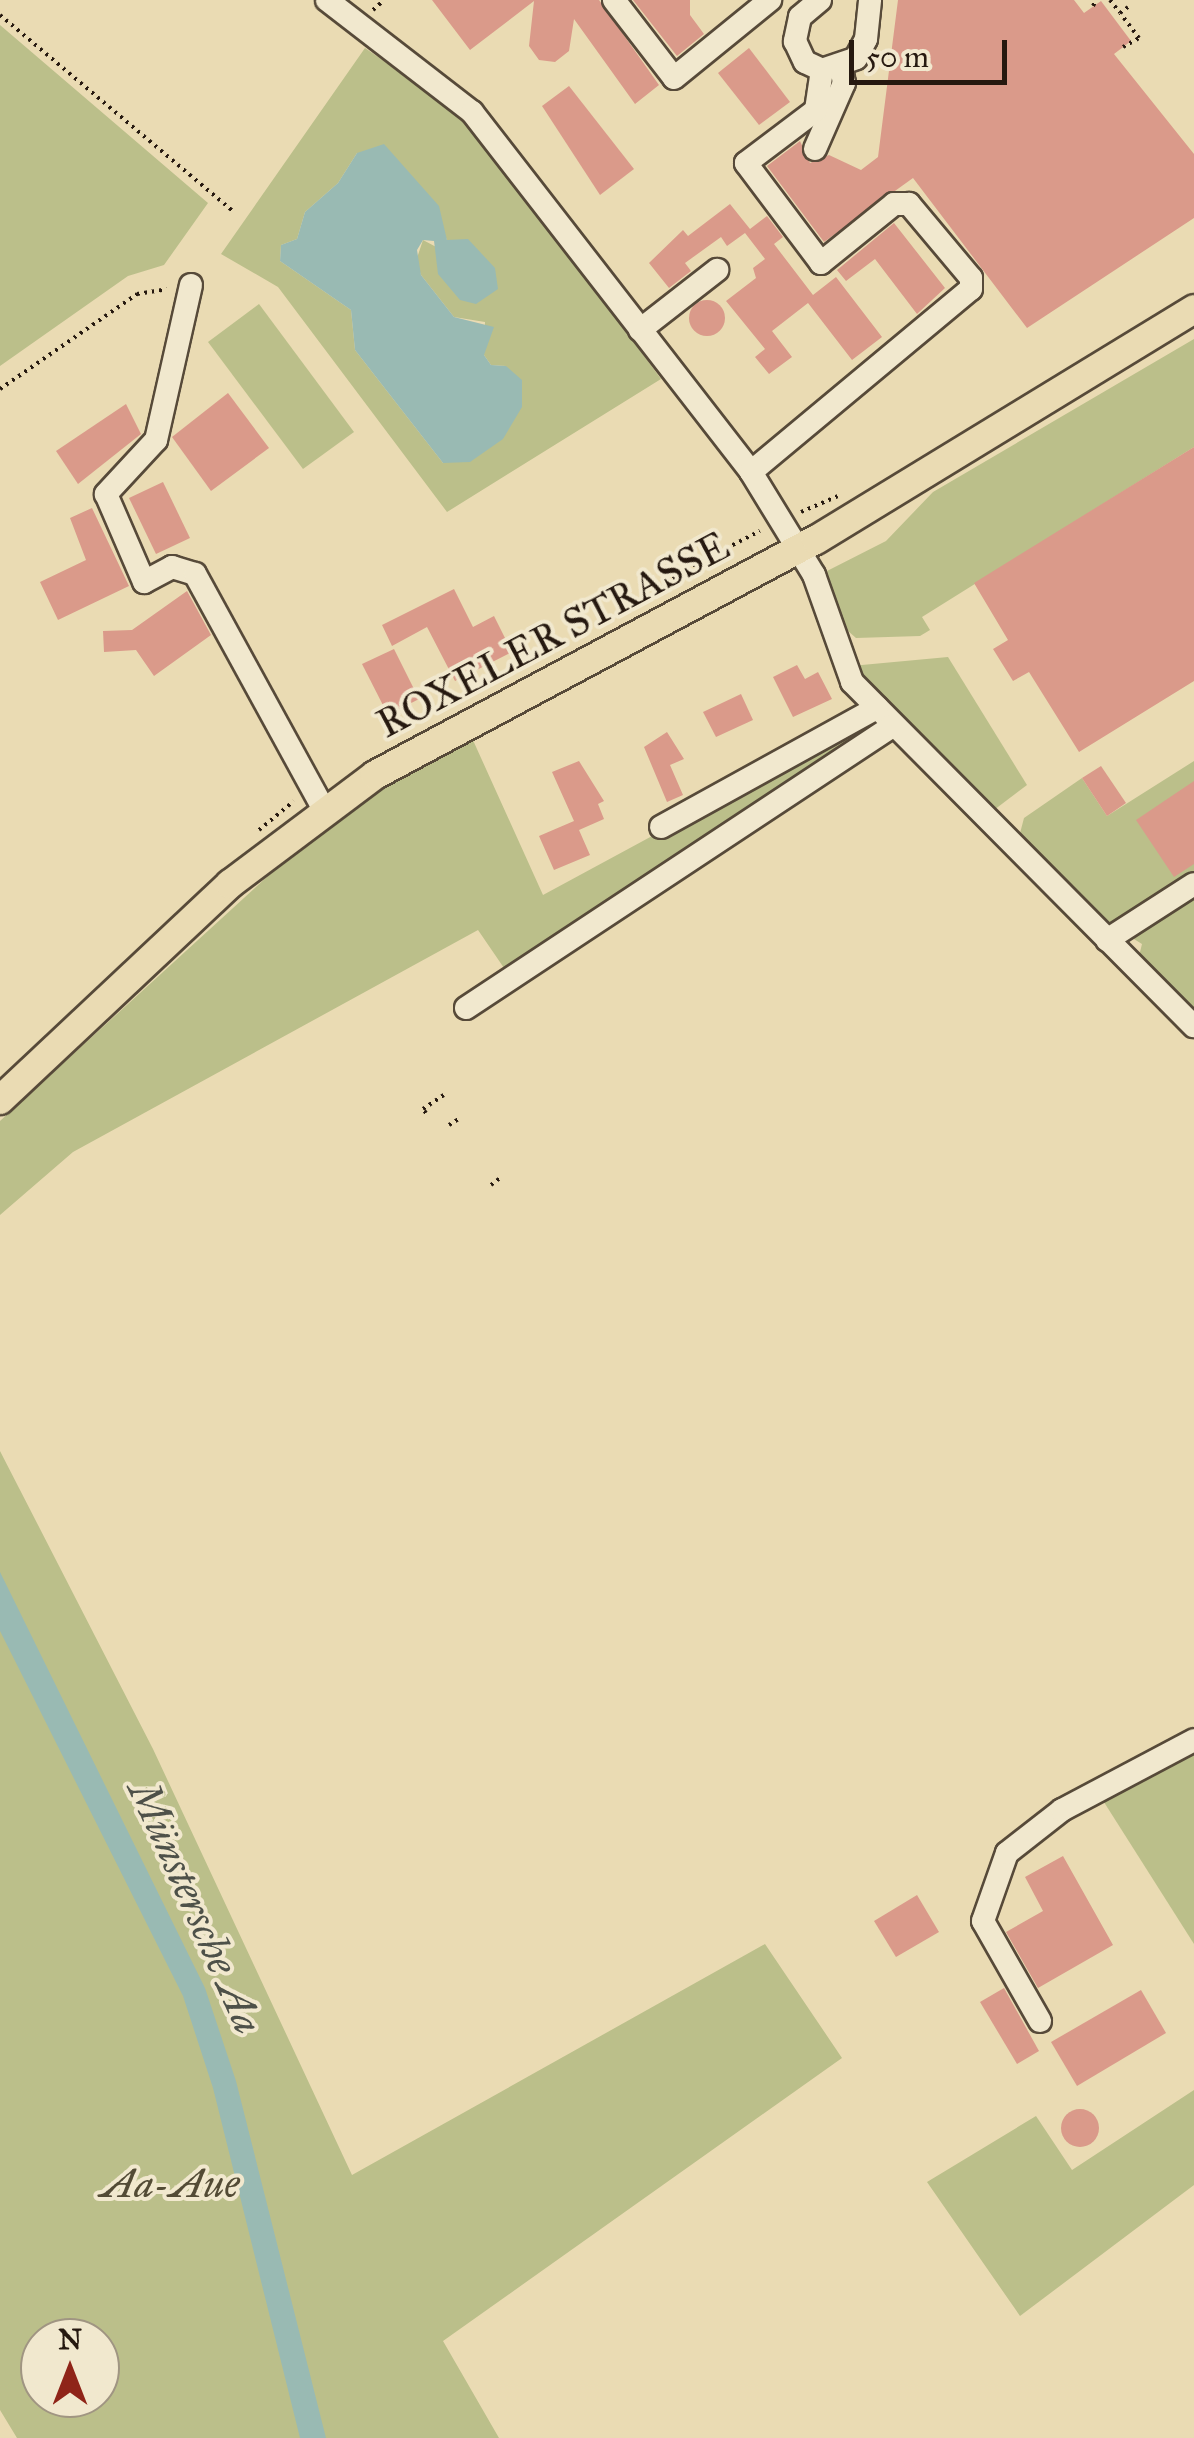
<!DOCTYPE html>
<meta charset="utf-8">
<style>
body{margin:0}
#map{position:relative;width:1194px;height:2438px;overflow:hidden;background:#eadbb3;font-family:"IM FELL Great Primer",serif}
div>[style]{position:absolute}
.green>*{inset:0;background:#bbbf8a}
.water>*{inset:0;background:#99bab3}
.building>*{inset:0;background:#da9a8a}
.round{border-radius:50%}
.path>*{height:4px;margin-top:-2px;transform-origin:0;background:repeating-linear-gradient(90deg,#261910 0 2.5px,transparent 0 7.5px)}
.roads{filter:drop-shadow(2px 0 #574a39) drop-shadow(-2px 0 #574a39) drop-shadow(0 2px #574a39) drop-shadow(0 -2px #574a39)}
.minor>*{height:22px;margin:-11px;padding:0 11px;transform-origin:11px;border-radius:11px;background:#f1e8ce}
.major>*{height:28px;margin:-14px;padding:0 14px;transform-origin:14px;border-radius:14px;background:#eadbb3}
span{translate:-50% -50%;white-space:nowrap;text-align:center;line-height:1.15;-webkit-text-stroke:8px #f1e8ce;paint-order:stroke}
.street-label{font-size:40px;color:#261910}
.park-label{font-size:40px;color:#534b35;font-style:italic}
.water-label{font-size:42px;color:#4e5149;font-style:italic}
.north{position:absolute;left:20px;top:2318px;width:100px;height:100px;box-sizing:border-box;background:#f1e8ce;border:2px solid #a09582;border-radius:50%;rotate:0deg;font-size:28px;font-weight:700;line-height:40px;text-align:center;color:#261910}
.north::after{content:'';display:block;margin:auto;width:35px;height:45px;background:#8f2418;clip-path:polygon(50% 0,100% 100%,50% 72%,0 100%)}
.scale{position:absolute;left:849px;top:40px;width:158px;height:45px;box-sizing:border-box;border:5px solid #261910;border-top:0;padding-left:12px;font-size:30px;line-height:35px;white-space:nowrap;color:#261910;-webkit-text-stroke:8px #f1e8ce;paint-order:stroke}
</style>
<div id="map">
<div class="green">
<div style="clip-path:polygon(0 25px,208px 203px,164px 265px,128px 276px,0 366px)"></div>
<div style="clip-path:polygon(evenodd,365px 48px,472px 122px,661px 379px,447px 512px,278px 287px,221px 254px,365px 48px,357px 153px,439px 224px,447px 240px,440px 249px,423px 240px,416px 261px,421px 275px,454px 317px,485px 322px,484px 355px,491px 365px,506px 366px,443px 463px,355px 350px,351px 310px,280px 261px,281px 245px,297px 239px,305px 212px,338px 183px,357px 153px)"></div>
<div style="clip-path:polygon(259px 304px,354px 432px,303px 469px,208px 342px)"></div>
<div style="clip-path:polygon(1194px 339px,1194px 447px,922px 617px,930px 630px,920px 636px,856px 638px,839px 623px,827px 571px,886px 541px,933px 492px)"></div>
<div style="clip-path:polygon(948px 657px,1027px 785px,994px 810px,851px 666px)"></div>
<div style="clip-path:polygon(874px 716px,881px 725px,504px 968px,478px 930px,73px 1152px,0 1215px,0 1121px,339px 811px,472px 738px,543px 895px)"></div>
<div style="clip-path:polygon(1194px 761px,1194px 1009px,1139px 956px,1142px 944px,1108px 923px,1019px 837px,1024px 818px,1082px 778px,1107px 816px)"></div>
<div style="clip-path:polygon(evenodd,0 1451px,153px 1749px,352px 2175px,765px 1944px,842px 2058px,443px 2341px,499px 2438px,17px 2438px,0 2410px,0 1451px,40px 2338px,100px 2338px,100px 2398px,40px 2398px,40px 2338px)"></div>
<div style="clip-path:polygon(1194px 1749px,1194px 1944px,1102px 1799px)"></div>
<div style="clip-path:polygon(1194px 2090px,1194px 2185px,1020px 2316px,927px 2182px,1036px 2116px,1072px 2170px)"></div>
</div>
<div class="water">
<div style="clip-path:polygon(384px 144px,439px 206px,447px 240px,468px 239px,495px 268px,498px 289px,476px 304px,460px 300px,438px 274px,434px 241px,423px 240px,417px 250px,421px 275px,454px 317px,494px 327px,484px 355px,491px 365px,506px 366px,522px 380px,522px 407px,503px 439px,470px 462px,443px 463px,355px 350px,351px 310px,280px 261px,281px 245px,297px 239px,305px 212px,338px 183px,357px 153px)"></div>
<div style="clip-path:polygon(0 1572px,205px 1988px,236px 2081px,326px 2438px,300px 2438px,213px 2088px,183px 1996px,0 1631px)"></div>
</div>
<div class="building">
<div style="clip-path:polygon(432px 0,599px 0,659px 85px,635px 104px,574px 19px,569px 51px,555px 62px,539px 60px,529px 46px,534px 1px,470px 50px)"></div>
<div style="clip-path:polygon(633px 0,690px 0,690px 15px,704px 34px,677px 56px)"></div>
<div style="clip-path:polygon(898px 0,1074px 0,1084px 13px,1101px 1px,1131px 41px,1114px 54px,1194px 154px,1194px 218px,1027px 328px,913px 178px,824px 242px,767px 166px,800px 141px,810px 163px,829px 155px,861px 170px,878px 157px)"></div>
<div style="clip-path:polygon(749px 48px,790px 102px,759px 125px,718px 73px)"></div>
<div style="clip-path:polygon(569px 86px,634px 169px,600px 195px,542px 106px)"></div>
<div style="clip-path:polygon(730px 204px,750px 229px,767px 216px,783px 237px,774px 244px,813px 295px,836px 277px,882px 337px,852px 360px,808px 303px,772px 331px,792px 357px,769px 374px,755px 357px,765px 349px,726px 301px,756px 278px,753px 268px,765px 259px,745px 233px,727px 246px,721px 237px,685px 263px,691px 271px,669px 288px,649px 263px,683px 230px,688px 236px)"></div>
<div style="clip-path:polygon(894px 223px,945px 288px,917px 314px,875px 259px,846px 281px,837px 270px)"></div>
<div class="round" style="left:689px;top:300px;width:36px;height:36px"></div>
<div style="clip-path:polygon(228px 393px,269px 448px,211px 491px,172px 437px)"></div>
<div style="clip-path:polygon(126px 404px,141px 434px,78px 484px,56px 451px)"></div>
<div style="clip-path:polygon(1194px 447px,1194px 681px,1079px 752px,1029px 672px,1013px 681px,993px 649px,1008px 640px,974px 583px)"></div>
<div style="clip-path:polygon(163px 482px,190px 538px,156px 554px,129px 498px)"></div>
<div style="clip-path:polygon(92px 508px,129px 586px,58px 620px,40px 582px,86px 560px,70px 518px)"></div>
<div style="clip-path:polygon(454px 589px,473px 627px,494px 616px,512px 652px,455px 681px,427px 627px,392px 646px,382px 625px)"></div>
<div style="clip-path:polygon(187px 591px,211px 635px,154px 676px,136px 650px,104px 652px,103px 631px,132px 630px)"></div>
<div style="clip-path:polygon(394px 649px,419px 699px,388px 715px,362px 664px)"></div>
<div style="clip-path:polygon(797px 665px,805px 679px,818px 672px,832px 699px,793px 717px,773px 677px)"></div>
<div style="clip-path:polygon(741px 694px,753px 720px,716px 737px,703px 712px)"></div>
<div style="clip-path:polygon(667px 732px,684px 759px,670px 765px,683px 795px,667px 802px,644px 747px)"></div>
<div style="clip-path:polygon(579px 761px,604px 801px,598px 804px,604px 819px,579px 830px,590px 855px,554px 870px,539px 836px,574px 821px,552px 772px)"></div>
<div style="clip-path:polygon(1101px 766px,1126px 803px,1107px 816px,1082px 778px)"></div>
<div style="clip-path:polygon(1194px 781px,1194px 864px,1174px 877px,1136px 820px)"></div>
<div style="clip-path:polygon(1063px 1856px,1113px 1945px,1038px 1988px,1006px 1932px,1043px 1911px,1025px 1877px)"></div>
<div style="clip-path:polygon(917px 1895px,939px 1932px,896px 1957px,874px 1921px)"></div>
<div style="clip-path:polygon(1004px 1988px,1039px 2051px,1017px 2064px,980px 2002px)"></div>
<div style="clip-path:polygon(1141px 1990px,1166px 2033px,1077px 2086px,1051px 2042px)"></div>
<div class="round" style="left:1061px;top:2109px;width:38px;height:38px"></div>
</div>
<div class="path">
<div style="left:1110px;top:0;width:16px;rotate:52deg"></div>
<div style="left:1093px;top:6px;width:7px;rotate:-63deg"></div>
<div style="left:373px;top:10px;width:15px;rotate:-42deg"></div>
<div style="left:0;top:15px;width:307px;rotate:40.1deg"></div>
<div style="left:1123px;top:47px;width:18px;rotate:-29deg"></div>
<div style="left:1139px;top:38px;width:31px;rotate:-127deg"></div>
<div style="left:1120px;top:13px;width:10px;rotate:-37deg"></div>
<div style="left:0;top:389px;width:167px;rotate:-34.7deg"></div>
<div style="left:137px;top:294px;width:30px;rotate:-9deg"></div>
<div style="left:801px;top:512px;width:40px;rotate:-23.4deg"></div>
<div style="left:637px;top:606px;width:61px;rotate:-37.1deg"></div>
<div style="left:686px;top:569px;width:83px;rotate:-27.2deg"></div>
<div style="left:259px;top:830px;width:45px;rotate:-39.6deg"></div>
<div style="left:426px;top:1113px;width:5px;rotate:-127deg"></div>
<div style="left:423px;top:1109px;width:25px;rotate:-34deg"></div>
<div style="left:449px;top:1125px;width:13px;rotate:-32deg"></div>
<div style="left:491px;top:1185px;width:11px;rotate:-38deg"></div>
</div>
<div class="roads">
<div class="minor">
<div style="left:327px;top:0;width:183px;rotate:37.7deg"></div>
<div style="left:472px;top:112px;width:455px;rotate:52.2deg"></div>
<div style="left:751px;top:472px;width:121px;rotate:58.5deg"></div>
<div style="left:814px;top:575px;width:114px;rotate:70.4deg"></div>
<div style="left:852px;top:682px;width:485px;rotate:45.2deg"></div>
<div style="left:614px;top:0;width:98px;rotate:52.4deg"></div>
<div style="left:674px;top:78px;width:124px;rotate:-39.1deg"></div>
<div style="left:820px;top:0;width:26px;rotate:140deg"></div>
<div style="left:800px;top:17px;width:25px;rotate:102deg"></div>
<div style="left:795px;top:41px;width:23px;rotate:65deg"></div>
<div style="left:805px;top:62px;width:19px;rotate:25deg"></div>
<div style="left:822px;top:70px;width:36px;rotate:-19deg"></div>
<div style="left:856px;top:58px;width:21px;rotate:-62deg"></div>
<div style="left:866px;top:39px;width:39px;rotate:-84deg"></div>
<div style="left:815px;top:149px;width:72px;rotate:-66.3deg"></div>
<div style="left:844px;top:83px;width:15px;rotate:-101deg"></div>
<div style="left:191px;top:285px;width:159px;rotate:102.7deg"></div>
<div style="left:156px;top:440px;width:74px;rotate:132.8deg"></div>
<div style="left:106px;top:494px;width:96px;rotate:66.6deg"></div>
<div style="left:144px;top:582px;width:32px;rotate:-28deg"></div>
<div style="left:172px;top:567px;width:24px;rotate:17deg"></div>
<div style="left:195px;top:574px;width:269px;rotate:61.3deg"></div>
<div style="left:640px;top:330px;width:98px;rotate:-37.9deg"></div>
<div style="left:751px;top:472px;width:286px;rotate:-39.8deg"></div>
<div style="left:971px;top:289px;width:11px;rotate:-90deg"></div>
<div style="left:971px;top:278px;width:97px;rotate:-130deg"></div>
<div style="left:909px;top:204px;width:15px;rotate:180deg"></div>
<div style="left:894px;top:204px;width:94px;rotate:141.1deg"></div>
<div style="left:821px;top:263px;width:125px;rotate:-126.9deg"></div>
<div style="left:746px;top:163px;width:88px;rotate:-37.1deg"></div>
<div style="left:816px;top:110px;width:40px;rotate:-81.5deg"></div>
<div style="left:661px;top:827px;width:247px;rotate:-28.9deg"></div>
<div style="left:1107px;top:940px;width:103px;rotate:-32.8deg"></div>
<div style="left:466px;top:1008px;width:513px;rotate:-33.47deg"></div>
<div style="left:1040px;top:2021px;width:115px;rotate:-119.7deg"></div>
<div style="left:983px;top:1921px;width:72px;rotate:-70.6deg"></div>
<div style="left:1007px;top:1853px;width:70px;rotate:-38deg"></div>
<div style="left:1062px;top:1810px;width:149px;rotate:-27.9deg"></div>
</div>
<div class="major">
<div style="left:0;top:1100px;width:316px;rotate:-43.2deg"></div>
<div style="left:230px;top:884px;width:181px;rotate:-36.9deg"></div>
<div style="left:375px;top:775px;width:500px;rotate:-28.1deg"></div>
<div style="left:816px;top:540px;width:443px;rotate:-31.4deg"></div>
</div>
</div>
<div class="street-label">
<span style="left:553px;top:635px;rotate:-28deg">ROXELER STRASSE</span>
</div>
<div class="park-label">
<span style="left:170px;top:2184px">Aa-Aue</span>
</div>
<div class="water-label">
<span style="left:196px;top:1907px;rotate:66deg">Münstersche Aa</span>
</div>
<div class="north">N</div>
<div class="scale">50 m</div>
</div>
